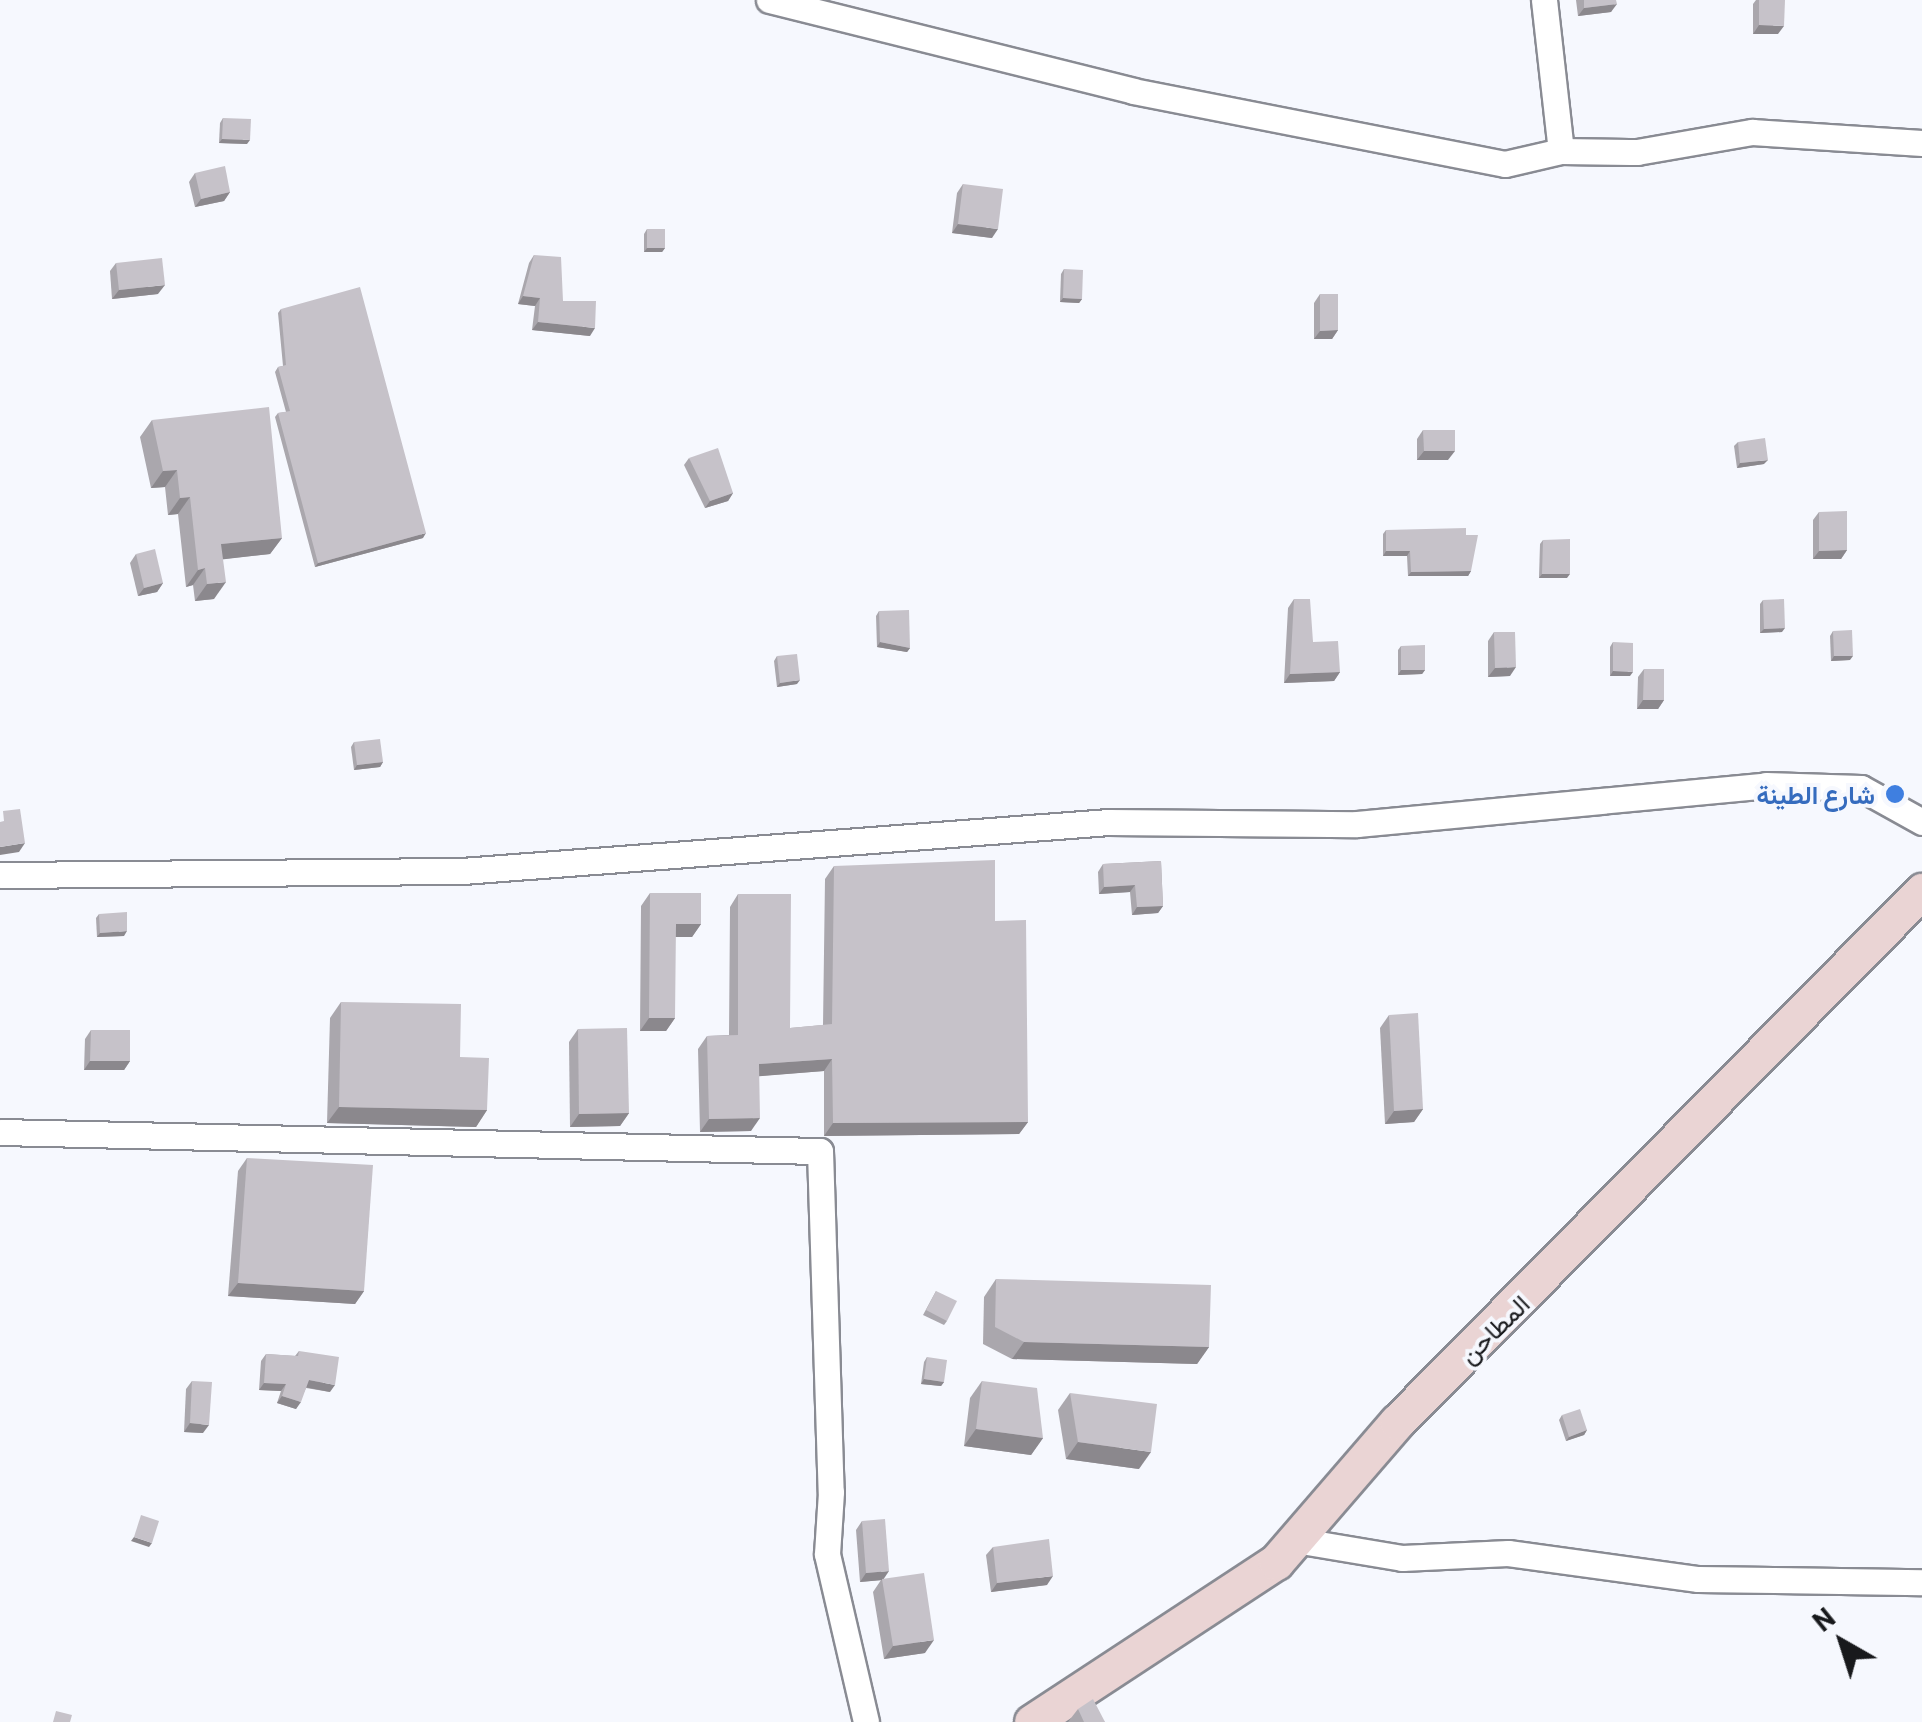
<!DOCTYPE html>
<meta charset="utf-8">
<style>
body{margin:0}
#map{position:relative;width:1922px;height:1722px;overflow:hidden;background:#f6f8fe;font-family:Barlow,Vazirmatn,sans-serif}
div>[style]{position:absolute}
.roads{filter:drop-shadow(2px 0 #898b93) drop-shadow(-2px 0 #898b93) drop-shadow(0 2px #898b93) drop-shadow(0 -2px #898b93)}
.minor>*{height:25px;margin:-12.5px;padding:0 12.5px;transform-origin:12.5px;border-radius:12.5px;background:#fff}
.secondary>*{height:35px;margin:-17.5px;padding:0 17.5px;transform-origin:17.5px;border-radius:17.5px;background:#ead4d4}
.wall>*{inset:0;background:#aaa7ad}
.shaded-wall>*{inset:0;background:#8b888d}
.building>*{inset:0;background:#c6c2c9}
.dots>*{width:28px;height:28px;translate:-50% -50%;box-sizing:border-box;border:5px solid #f6f8fe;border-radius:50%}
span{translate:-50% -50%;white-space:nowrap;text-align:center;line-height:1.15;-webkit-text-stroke:8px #f6f8fe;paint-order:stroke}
.shop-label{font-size:25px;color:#366cbe;font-weight:700}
.right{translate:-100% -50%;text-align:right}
.street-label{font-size:25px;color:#18191c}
.north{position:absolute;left:1792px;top:1592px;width:100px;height:100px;-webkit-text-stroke:8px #f6f8fe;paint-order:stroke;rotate:321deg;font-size:28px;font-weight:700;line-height:40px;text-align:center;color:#18191c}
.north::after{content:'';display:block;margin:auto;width:35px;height:45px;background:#18191c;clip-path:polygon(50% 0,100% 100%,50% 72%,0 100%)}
</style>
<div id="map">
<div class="roads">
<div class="minor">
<div style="left:769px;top:0;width:375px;rotate:14deg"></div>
<div style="left:1133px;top:91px;width:379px;rotate:11.1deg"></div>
<div style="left:1505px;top:164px;width:57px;rotate:-13.1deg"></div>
<div style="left:1561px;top:151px;width:76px;rotate:0.8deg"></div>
<div style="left:1637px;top:152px;width:117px;rotate:-9.9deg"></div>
<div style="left:1752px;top:132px;width:170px;rotate:3.7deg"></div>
<div style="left:1544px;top:0;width:152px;rotate:83.6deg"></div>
<div style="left:0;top:875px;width:462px;rotate:-0.5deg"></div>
<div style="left:462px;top:871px;width:649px;rotate:-4.33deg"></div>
<div style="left:1109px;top:822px;width:248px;rotate:0.5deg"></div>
<div style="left:1357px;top:824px;width:411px;rotate:-5.4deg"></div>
<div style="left:1766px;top:785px;width:95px;rotate:1.8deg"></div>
<div style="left:1861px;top:788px;width:70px;rotate:29.1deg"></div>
<div style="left:0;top:1132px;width:820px;rotate:1.33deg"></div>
<div style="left:820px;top:1151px;width:341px;rotate:88.2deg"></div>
<div style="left:831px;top:1492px;width:62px;rotate:93.7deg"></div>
<div style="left:827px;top:1554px;width:172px;rotate:76.9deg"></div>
<div style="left:1295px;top:1540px;width:109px;rotate:9.5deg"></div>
<div style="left:1402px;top:1558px;width:106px;rotate:-2.7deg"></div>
<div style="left:1508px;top:1553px;width:192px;rotate:7.8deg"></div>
<div style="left:1698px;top:1579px;width:224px;rotate:0.8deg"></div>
</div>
<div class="secondary">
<div style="left:1032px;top:1722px;width:292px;rotate:-33.3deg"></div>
<div style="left:1276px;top:1562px;width:185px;rotate:-49.2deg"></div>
<div style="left:1397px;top:1422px;width:747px;rotate:-45.33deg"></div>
</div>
</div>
<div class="wall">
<div style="clip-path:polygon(1576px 0,1616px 0,1611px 12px,1578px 16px)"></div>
<div style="clip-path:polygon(1756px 0,1759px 0,1778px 34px,1753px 34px,1753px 4px)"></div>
<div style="clip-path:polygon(223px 118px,247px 144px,219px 143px,220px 123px)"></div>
<div style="clip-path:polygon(195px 173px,230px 192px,224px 201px,195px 207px,189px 182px)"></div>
<div style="clip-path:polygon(963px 184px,992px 238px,952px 233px,957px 193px)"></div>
<div style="clip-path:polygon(647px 229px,665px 248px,662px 252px,644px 252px,644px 234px)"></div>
<div style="clip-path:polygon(534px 255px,563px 301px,590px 336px,532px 330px,535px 306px,518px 304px,529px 263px)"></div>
<div style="clip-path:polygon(116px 263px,158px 294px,112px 299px,110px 271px)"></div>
<div style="clip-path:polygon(1064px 269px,1082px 299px,1079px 303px,1060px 302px,1061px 274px)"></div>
<div style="clip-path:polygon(1320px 294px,1338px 330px,1332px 339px,1314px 339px,1314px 303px)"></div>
<div style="clip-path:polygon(281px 309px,423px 538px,315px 567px,275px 417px,278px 413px,286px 412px,275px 372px,278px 367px,283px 366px,278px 313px)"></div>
<div style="clip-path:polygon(152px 420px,282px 538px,270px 554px,223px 559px,214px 599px,195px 601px,193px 585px,186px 587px,178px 514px,168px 515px,165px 487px,151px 488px,140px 437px)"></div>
<div style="clip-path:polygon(1423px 430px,1448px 460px,1417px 460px,1417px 439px)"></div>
<div style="clip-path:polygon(1738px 442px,1764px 464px,1737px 468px,1734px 446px)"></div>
<div style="clip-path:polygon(689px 458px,733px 493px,728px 501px,705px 508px,684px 465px)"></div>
<div style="clip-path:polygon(1819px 512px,1847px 550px,1841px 559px,1813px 559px,1813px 520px)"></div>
<div style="clip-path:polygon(1386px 530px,1466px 535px,1471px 571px,1468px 576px,1408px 576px,1407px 556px,1383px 556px,1383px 534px)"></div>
<div style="clip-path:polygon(1543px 540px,1567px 578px,1539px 578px,1540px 544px)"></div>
<div style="clip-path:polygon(136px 554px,163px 583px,157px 592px,138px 596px,130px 563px)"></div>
<div style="clip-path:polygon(1294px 599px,1313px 642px,1340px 672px,1334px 681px,1284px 683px,1288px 608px)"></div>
<div style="clip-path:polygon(1763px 600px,1782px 632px,1760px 633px,1760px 604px)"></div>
<div style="clip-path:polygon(879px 611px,910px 648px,907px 652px,877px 647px,876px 616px)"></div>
<div style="clip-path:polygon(1833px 631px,1850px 660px,1831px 661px,1830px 636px)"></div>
<div style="clip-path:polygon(1494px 632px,1510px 676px,1488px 677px,1488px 641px)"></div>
<div style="clip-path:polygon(1613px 642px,1630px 676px,1610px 676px,1610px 647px)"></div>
<div style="clip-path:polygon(1401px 646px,1425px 670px,1422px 674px,1398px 675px,1398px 650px)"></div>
<div style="clip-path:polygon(777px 656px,797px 684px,777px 687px,774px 661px)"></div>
<div style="clip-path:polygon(1644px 669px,1664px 700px,1658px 709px,1637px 709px,1638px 677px)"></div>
<div style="clip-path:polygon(354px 742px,383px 762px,380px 767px,354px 770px,351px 747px)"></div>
<div style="clip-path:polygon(1161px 861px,1163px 906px,1158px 913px,1132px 915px,1130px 892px,1099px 894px,1098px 872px,1103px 864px)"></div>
<div style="clip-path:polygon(834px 866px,995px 921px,1028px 1122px,1019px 1134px,824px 1136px,824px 1071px,759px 1076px,751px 1131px,700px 1132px,698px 1049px,707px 1036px,729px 1035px,730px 907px,738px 894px,790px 1028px,823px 1025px,825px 879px)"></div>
<div style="clip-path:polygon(650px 893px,701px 924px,692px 937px,675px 937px,675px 1018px,666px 1031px,640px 1031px,641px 906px)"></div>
<div style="clip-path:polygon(99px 914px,124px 936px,97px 937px,96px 918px)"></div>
<div style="clip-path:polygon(341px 1002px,460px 1057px,487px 1110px,476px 1127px,327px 1123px,330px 1018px)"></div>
<div style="clip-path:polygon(1389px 1015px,1423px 1109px,1414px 1122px,1385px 1124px,1380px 1028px)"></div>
<div style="clip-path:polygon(578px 1029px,629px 1113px,620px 1126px,570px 1127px,569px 1042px)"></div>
<div style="clip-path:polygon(91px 1030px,130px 1061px,124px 1070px,84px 1070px,85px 1039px)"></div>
<div style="clip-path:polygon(247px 1158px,364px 1291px,355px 1304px,228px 1296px,238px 1171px)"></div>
<div style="clip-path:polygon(996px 1279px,1209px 1347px,1197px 1364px,1012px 1359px,983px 1344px,984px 1297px)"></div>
<div style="clip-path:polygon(936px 1291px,947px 1321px,944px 1325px,923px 1315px)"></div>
<div style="clip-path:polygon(299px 1351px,330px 1392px,306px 1388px,296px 1409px,277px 1403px,281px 1391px,259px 1390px,261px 1361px,266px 1354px,295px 1356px)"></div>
<div style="clip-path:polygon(927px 1357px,944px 1382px,941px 1386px,921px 1384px,924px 1362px)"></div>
<div style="clip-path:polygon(192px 1381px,203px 1433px,184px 1432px,186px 1389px)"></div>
<div style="clip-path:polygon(982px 1381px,1043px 1438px,1031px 1455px,964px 1446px,970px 1398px)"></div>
<div style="clip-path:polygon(1070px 1393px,1139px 1469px,1066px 1459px,1058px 1410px)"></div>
<div style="clip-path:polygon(1562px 1415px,1587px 1430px,1584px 1435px,1566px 1441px,1559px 1420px)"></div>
<div style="clip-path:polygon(862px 1521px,884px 1579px,925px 1653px,884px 1659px,873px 1592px,881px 1580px,860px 1582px,856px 1530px)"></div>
<div style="clip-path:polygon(993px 1547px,1047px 1585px,991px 1592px,986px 1555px)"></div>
<div style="clip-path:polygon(1078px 1709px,1105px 1722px,1068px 1722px)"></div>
</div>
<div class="shaded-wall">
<div style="clip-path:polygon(1617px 4px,1611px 12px,1578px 16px,1584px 8px)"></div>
<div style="clip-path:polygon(1759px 25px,1784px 26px,1778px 34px,1753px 34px)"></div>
<div style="clip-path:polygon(222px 139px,250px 140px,247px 144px,219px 143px)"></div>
<div style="clip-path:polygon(230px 192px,224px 201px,195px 207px,201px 199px)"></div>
<div style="clip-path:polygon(958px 224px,998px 229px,992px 238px,952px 233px)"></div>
<div style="clip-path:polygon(647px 248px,665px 248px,662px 252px,644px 252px)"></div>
<div style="clip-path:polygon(165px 285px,158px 294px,112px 299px,119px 290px)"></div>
<div style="clip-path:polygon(523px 296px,540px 298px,535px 306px,518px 304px)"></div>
<div style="clip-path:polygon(1063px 298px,1082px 299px,1079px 303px,1060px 302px)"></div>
<div style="clip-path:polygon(538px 322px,595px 328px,590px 336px,532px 330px)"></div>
<div style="clip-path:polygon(1338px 330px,1332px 339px,1314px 339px,1320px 331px)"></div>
<div style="clip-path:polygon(1424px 451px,1455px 451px,1448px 460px,1417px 460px)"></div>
<div style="clip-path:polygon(1768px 460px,1764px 464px,1737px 468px,1740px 463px)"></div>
<div style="clip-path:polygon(177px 470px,165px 487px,151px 488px,163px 471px)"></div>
<div style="clip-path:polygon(733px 493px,728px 501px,705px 508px,710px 501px)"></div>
<div style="clip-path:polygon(190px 497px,178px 514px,168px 515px,180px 498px)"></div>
<div style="clip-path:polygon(426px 533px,423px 538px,315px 567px,318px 563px)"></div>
<div style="clip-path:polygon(282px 538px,270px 554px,209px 561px,221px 544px)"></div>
<div style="clip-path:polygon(1847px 550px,1841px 559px,1813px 559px,1819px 551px)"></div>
<div style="clip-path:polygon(1386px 551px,1410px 551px,1407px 556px,1383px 556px)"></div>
<div style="clip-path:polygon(205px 568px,193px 585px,186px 587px,198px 570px)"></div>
<div style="clip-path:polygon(1471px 571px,1468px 576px,1408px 576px,1411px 572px)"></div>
<div style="clip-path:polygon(1542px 574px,1570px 574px,1567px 578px,1539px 578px)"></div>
<div style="clip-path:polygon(226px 582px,214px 599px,195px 601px,207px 584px)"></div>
<div style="clip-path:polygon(163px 583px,157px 592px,138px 596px,144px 588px)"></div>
<div style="clip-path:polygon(1785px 628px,1782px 632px,1760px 633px,1764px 629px)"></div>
<div style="clip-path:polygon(880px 642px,910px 648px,907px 652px,877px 647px)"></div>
<div style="clip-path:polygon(1834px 656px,1853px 656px,1850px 660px,1831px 661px)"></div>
<div style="clip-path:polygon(1516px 667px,1510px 676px,1488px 677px,1495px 668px)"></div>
<div style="clip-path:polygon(1401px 670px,1425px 670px,1422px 674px,1398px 675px)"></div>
<div style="clip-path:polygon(1613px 671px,1633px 672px,1630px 676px,1610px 676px)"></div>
<div style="clip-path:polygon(1340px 672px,1334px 681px,1284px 683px,1290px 674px)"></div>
<div style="clip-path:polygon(800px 680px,797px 684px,777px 687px,780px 683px)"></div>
<div style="clip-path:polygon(1643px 700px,1664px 700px,1658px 709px,1637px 709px)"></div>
<div style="clip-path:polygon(383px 762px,380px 767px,354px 770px,357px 765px)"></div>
<div style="clip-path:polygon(25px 843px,19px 852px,0 855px,0 847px)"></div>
<div style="clip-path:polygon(1135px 885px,1130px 892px,1099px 894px,1104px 887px)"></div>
<div style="clip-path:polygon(1163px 906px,1158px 913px,1132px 915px,1137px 907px)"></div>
<div style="clip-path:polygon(676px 924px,701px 924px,692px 937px,666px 937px)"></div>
<div style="clip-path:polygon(127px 931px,124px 936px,97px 937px,100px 933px)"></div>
<div style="clip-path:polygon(649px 1018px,675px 1018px,666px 1031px,640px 1031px)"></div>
<div style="clip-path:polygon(832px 1059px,824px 1071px,750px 1077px,759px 1064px)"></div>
<div style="clip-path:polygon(90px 1061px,130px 1061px,124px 1070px,84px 1070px)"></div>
<div style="clip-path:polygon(339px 1107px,487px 1110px,476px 1127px,327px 1123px)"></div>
<div style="clip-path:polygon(1423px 1109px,1414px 1122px,1385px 1124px,1394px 1111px)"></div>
<div style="clip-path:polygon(629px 1113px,620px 1126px,570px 1127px,579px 1114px)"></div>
<div style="clip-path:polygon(760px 1118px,751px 1131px,700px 1132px,709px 1119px)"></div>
<div style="clip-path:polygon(1028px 1122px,1019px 1134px,824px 1136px,833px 1123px)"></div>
<div style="clip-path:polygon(238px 1283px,364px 1291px,355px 1304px,228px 1296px)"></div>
<div style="clip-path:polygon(1024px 1342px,1209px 1347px,1197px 1364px,1012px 1359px)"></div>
<div style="clip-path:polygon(924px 1379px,944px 1382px,941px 1386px,921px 1384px)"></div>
<div style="clip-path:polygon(309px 1380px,335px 1385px,330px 1392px,304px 1387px)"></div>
<div style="clip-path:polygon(264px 1383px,286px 1384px,281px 1391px,259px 1390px)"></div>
<div style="clip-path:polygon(282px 1396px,301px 1402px,296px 1409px,277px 1403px)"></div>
<div style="clip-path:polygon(190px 1423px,209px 1425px,203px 1433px,184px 1432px)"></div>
<div style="clip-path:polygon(976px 1429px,1043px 1438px,1031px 1455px,964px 1446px)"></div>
<div style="clip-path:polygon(1587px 1430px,1584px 1435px,1566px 1441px,1569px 1437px)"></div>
<div style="clip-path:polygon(1078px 1442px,1151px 1452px,1139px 1469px,1066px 1459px)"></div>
<div style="clip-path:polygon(134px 1537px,152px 1543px,149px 1547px,131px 1541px)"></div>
<div style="clip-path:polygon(889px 1571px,883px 1580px,860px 1582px,866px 1573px)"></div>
<div style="clip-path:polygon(1053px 1576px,1047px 1585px,991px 1592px,997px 1583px)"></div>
<div style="clip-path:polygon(934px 1640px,925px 1653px,884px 1659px,893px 1646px)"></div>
</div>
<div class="building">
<div style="clip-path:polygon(1584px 0,1616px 0,1617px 4px,1584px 8px)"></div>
<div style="clip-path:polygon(1759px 0,1785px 0,1784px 26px,1759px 25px)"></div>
<div style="clip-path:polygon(223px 118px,251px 119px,250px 140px,222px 139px)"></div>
<div style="clip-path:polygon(225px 166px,230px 192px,201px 199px,195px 173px)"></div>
<div style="clip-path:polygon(963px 184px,1003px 189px,998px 229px,958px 224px)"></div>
<div style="clip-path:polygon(647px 229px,665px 229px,665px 248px,647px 248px)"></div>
<div style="clip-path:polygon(534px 255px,561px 257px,563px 301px,596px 301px,595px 328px,538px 322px,540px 298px,523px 296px)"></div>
<div style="clip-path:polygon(162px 258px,165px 285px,119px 290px,116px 263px)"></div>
<div style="clip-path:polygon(1064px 269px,1083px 270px,1082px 299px,1063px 298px)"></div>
<div style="clip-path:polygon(360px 287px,426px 533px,318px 563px,278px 413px,290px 411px,278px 367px,286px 365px,281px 309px)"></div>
<div style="clip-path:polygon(1320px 294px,1338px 294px,1338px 330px,1320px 331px)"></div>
<div style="clip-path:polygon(269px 407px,282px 538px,221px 544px,226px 582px,207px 584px,205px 568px,198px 570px,190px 497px,180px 498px,177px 470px,163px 471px,152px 420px)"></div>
<div style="clip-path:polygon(1423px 430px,1455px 430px,1455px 451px,1424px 451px)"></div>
<div style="clip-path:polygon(1765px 438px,1768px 460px,1740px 463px,1738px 442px)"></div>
<div style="clip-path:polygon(718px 448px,733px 493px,710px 501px,689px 458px)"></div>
<div style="clip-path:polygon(1847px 511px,1847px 550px,1819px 551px,1819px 512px)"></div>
<div style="clip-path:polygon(1466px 528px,1466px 535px,1478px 535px,1471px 571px,1411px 572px,1410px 551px,1386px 551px,1386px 530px)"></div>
<div style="clip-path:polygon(1570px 539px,1570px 574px,1542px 574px,1543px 540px)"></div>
<div style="clip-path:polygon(155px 549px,163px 583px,144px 588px,136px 554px)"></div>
<div style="clip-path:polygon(1294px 599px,1310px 599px,1313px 642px,1338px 641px,1340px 672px,1290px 674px)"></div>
<div style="clip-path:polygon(1784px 599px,1785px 628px,1764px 629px,1763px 600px)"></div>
<div style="clip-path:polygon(909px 610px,910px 648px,880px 642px,879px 611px)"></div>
<div style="clip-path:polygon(1852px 630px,1853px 656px,1834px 656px,1833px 631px)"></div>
<div style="clip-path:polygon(1494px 632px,1515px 632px,1516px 667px,1495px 668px)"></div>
<div style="clip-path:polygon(1613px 642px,1633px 643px,1633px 672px,1613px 671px)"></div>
<div style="clip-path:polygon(1425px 645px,1425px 670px,1401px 670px,1401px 646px)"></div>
<div style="clip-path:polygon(797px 654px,800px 680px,780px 683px,777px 656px)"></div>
<div style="clip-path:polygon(1644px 669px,1664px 669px,1664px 700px,1643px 700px)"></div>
<div style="clip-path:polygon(380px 739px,383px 762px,357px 765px,354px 742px)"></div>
<div style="clip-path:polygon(20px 809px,25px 843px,0 847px,0 822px,4px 821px,3px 811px)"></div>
<div style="clip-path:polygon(995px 860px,995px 921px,1026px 920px,1028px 1122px,833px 1123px,832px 1059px,759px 1064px,760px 1118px,709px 1119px,707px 1036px,738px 1035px,738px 894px,791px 894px,790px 1028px,832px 1024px,834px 866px)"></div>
<div style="clip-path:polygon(1161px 861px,1163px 906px,1137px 907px,1135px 885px,1104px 887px,1103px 864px)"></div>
<div style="clip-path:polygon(650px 893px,701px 893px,701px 924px,676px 924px,675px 1018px,649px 1018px)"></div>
<div style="clip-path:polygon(127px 912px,127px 931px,100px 933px,99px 914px)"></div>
<div style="clip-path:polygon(341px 1002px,461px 1004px,460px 1057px,489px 1058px,487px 1110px,339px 1107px)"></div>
<div style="clip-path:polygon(1418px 1013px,1423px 1109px,1394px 1111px,1389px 1015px)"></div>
<div style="clip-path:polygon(627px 1028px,629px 1113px,579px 1114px,578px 1029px)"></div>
<div style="clip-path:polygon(91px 1030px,130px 1030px,130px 1061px,90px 1061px)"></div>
<div style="clip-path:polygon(247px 1158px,373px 1165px,364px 1291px,238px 1283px)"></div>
<div style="clip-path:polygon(996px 1279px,1211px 1285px,1209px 1347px,1024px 1342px,995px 1327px)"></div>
<div style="clip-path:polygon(936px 1291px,957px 1301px,947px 1321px,926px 1310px)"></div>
<div style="clip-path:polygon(299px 1351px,339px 1357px,335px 1385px,309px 1380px,301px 1402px,282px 1396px,286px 1384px,264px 1383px,266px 1354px,298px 1356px)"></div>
<div style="clip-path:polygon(927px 1357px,947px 1360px,944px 1382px,924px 1379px)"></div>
<div style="clip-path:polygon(192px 1381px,212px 1382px,209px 1425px,190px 1423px)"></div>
<div style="clip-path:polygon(982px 1381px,1037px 1388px,1043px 1438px,976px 1429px)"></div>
<div style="clip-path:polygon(1070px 1393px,1157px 1404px,1151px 1452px,1078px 1442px)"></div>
<div style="clip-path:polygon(1580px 1409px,1587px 1430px,1569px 1437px,1562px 1415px)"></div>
<div style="clip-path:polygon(141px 1515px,159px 1521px,152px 1543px,134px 1537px)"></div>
<div style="clip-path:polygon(885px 1519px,889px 1571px,866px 1573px,862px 1521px)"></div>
<div style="clip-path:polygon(1049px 1539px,1053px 1576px,997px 1583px,993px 1547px)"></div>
<div style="clip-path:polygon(924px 1573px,934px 1640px,893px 1646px,882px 1579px)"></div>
<div style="clip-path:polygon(1093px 1699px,1105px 1722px,1084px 1722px,1078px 1709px)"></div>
<div style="clip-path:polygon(56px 1711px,72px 1715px,70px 1722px,53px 1722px)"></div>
</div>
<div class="dots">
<div style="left:1895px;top:794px;background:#3f7fe0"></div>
</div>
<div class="shop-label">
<span class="right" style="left:1875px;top:794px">شارع الطينة</span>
</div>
<div class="street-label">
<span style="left:1494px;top:1329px;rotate:-44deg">المطاحن</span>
</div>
<div class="north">N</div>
</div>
